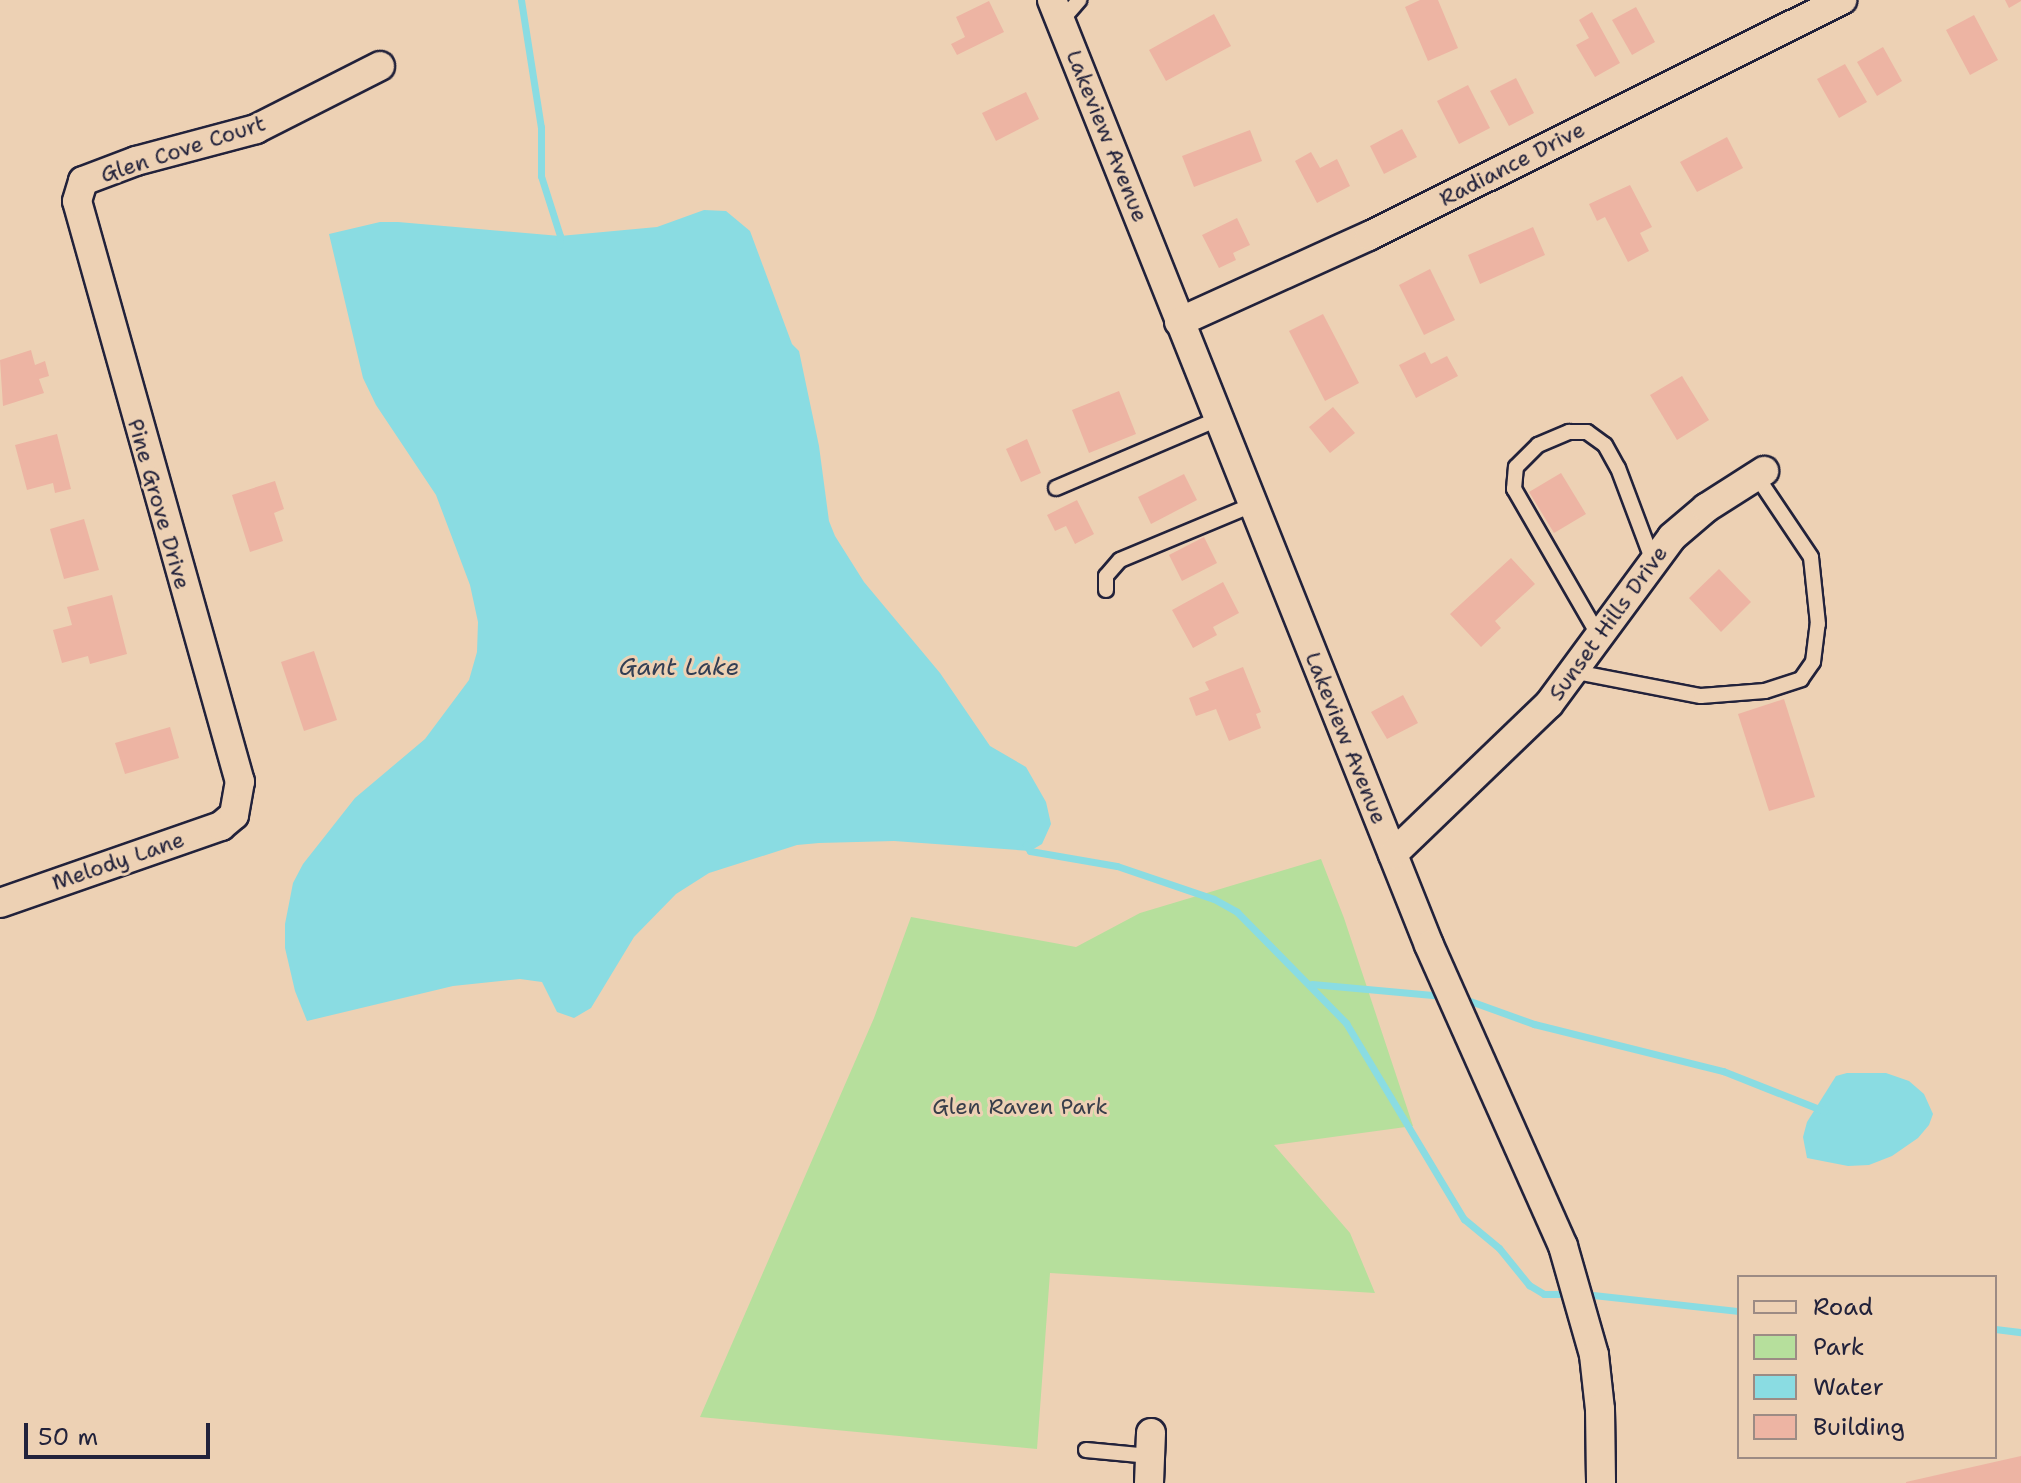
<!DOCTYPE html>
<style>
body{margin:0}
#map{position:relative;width:2021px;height:1483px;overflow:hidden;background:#edd1b4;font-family:"Shantell Sans",sans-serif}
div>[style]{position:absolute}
.green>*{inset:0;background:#b6df9c}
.water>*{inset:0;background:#8adce2}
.stream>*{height:7px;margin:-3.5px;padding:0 3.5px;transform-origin:3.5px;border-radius:3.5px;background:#8adce2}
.building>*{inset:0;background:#edb4a3}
.roads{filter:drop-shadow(2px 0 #22223b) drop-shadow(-2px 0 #22223b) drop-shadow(0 2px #22223b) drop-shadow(0 -2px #22223b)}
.service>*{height:14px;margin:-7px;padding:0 7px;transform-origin:7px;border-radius:7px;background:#edd1b4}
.minor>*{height:28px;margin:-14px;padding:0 14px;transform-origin:14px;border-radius:14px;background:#edd1b4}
span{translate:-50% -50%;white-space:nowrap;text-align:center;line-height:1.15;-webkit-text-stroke:6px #edd1b4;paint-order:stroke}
.street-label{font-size:22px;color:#22223b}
.park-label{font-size:22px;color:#383e4a}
.water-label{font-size:24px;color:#323e54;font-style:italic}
.legend{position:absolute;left:1737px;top:1275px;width:260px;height:184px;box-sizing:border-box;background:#edd1b4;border:2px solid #9c8b84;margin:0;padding:10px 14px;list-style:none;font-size:24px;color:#22223b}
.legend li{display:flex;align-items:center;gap:16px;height:40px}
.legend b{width:40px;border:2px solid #9c8b84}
.scale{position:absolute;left:24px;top:1423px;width:186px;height:36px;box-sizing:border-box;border:4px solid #22223b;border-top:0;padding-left:10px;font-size:24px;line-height:28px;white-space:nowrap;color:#22223b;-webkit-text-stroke:6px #edd1b4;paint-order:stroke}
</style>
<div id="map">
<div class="green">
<div style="clip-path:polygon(1321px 859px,1344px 918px,1413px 1126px,1274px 1145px,1350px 1233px,1375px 1293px,1050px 1273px,1037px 1449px,700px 1417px,874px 1018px,911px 917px,1076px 947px,1140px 913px)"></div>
</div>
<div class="water">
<div style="clip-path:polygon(704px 210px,726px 211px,750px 231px,792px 344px,799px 351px,819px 446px,829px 521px,835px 536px,864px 582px,940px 673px,990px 746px,1026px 767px,1046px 802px,1051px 824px,1042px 844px,1030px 851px,894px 841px,819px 843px,797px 845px,709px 873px,676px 894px,634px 937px,591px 1008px,574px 1018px,557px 1012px,542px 982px,520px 979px,453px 986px,307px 1021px,295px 991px,285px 948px,285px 924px,293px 883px,303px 864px,355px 798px,425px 739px,469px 680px,477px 652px,478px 622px,470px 585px,436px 495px,376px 405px,363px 378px,329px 234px,380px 222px,398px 222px,560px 236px,657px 227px)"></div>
<div style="clip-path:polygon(1847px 1073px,1886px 1073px,1909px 1081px,1924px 1094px,1933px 1114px,1929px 1125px,1918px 1138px,1892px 1156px,1869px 1165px,1848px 1166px,1807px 1158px,1803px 1137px,1807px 1122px,1836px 1076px)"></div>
</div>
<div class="stream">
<div style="left:521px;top:0;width:129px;rotate:81.1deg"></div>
<div style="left:541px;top:127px;width:49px;rotate:90deg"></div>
<div style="left:541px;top:176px;width:63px;rotate:72.4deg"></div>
<div style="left:560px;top:236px;width:9px;rotate:96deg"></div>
<div style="left:1026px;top:845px;width:7px;rotate:56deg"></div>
<div style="left:1030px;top:851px;width:88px;rotate:9.8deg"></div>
<div style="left:1117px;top:866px;width:102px;rotate:18.8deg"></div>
<div style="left:1214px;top:899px;width:26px;rotate:29deg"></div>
<div style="left:1237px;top:912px;width:156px;rotate:45.5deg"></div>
<div style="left:1346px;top:1023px;width:229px;rotate:59deg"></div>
<div style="left:1464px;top:1219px;width:45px;rotate:39.6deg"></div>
<div style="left:1499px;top:1248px;width:48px;rotate:51deg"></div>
<div style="left:1529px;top:1285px;width:17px;rotate:31deg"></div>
<div style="left:1544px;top:1294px;width:28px"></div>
<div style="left:1312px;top:984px;width:132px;rotate:5.2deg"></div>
<div style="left:1459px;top:997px;width:80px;rotate:19.8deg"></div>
<div style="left:1534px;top:1024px;width:195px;rotate:14deg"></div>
<div style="left:1723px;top:1071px;width:109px;rotate:21.6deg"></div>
<div style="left:1584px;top:1294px;width:156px;rotate:6.3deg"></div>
<div style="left:1995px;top:1329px;width:26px;rotate:7deg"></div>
</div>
<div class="building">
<div style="clip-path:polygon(1420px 0,1438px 0,1458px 48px,1428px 61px,1405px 7px)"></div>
<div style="clip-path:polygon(2005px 0,2021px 0,2021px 1px,2009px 8px)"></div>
<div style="clip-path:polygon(989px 1px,1004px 32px,957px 55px,951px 44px,965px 37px,956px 17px)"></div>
<div style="clip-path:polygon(1636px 7px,1655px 42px,1632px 55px,1612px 20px)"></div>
<div style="clip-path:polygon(1592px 12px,1620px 63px,1595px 77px,1576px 45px,1589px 38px,1579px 20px)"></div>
<div style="clip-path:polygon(1214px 14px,1231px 46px,1166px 81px,1149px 50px)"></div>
<div style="clip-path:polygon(1974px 15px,1998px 60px,1970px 75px,1946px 30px)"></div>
<div style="clip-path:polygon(1883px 47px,1902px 81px,1877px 96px,1857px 62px)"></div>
<div style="clip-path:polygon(1845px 64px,1867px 102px,1839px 118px,1817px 79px)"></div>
<div style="clip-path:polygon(1516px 78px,1534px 113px,1509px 126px,1490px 91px)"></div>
<div style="clip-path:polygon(1468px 85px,1490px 128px,1459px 144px,1437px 101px)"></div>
<div style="clip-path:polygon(1026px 92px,1039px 119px,996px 141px,982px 113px)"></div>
<div style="clip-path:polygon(1402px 129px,1417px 157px,1384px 174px,1370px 146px)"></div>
<div style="clip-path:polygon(1250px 130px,1262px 161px,1194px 187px,1182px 156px)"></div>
<div style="clip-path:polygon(1727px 137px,1743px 168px,1697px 192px,1680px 162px)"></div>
<div style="clip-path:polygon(1311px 152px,1320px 168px,1337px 159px,1350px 186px,1317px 203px,1295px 161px)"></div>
<div style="clip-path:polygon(1630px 185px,1652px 227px,1640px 233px,1649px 251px,1628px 262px,1605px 217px,1597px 221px,1589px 204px)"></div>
<div style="clip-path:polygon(1237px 218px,1250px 245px,1233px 253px,1236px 260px,1219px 268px,1202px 235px)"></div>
<div style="clip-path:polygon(1533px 227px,1545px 255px,1480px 284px,1468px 255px)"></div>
<div style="clip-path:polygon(1430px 269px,1455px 320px,1424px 335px,1399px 285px)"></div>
<div style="clip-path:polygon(1323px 314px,1359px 383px,1325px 401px,1289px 331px)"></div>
<div style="clip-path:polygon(31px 350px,35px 365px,45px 361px,49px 376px,39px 379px,44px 393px,3px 406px,0 360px)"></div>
<div style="clip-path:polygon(1425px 352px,1431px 364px,1447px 356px,1458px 376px,1416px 398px,1399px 365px)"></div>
<div style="clip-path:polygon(1682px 376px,1709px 420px,1677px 440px,1650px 395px)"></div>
<div style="clip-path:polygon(1119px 391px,1136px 434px,1089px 453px,1072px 410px)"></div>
<div style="clip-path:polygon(1333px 407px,1355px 433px,1330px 453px,1309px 427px)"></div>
<div style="clip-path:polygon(57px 434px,71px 489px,55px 493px,53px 483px,27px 490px,15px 445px)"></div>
<div style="clip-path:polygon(1027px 439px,1041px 473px,1021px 482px,1006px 449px)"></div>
<div style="clip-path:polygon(1561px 473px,1586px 514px,1554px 533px,1529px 492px)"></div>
<div style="clip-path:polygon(1184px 474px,1197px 500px,1151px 524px,1138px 497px)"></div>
<div style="clip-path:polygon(275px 481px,284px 509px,274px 513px,283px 541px,250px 552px,232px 495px)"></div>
<div style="clip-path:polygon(1077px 500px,1094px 534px,1075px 544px,1066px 526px,1055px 531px,1047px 515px)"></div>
<div style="clip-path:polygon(84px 519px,99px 570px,64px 579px,50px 529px)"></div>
<div style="clip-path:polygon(1204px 537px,1217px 563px,1182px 581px,1169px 555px)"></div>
<div style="clip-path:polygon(1511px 558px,1535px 584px,1495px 621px,1501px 628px,1481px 647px,1450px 614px)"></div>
<div style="clip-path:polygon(1719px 569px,1751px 602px,1721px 632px,1689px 598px)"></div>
<div style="clip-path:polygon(1223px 582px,1239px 613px,1213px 627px,1217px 635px,1193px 648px,1172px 610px)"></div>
<div style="clip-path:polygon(112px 595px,127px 654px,90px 664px,88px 656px,62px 663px,53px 630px,72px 625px,67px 607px)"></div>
<div style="clip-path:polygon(314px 651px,337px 720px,304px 731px,281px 662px)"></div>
<div style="clip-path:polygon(1243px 667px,1261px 712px,1256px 714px,1261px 728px,1229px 741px,1216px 709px,1196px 716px,1189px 698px,1209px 690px,1205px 682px)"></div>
<div style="clip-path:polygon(1403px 695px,1418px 723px,1387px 739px,1371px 712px)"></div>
<div style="clip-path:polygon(1784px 699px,1815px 797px,1769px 811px,1738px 714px)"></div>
<div style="clip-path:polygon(170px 727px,179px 758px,125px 774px,115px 743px)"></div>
<div style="clip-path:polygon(2021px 1456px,2021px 1483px,1906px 1483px,1906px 1482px)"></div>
</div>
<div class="roads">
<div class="service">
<div style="left:1061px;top:21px;width:28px;rotate:-49deg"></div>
<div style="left:1056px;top:488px;width:176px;rotate:-23.1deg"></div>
<div style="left:1106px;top:590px;width:14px;rotate:-90deg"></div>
<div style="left:1106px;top:576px;width:21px;rotate:-49deg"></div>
<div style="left:1120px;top:560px;width:143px;rotate:-22.6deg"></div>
<div style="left:1599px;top:636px;width:170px;rotate:-120deg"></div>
<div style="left:1514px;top:489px;width:22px;rotate:-85deg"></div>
<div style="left:1516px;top:467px;width:31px;rotate:-45deg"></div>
<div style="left:1538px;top:445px;width:34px;rotate:-23deg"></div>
<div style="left:1569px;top:432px;width:18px"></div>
<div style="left:1587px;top:432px;width:22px;rotate:36deg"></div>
<div style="left:1605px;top:445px;width:26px;rotate:61deg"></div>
<div style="left:1618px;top:468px;width:99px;rotate:69.4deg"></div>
<div style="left:1576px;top:672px;width:127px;rotate:10.9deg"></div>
<div style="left:1701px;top:696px;width:64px;rotate:-4.5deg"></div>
<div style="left:1765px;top:691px;width:38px;rotate:-18deg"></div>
<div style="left:1801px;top:679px;width:21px;rotate:-55deg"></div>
<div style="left:1813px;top:662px;width:38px;rotate:-83deg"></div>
<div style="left:1818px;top:624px;width:67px;rotate:-96deg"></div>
<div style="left:1811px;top:557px;width:99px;rotate:-123.9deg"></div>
<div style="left:1086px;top:1450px;width:64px;rotate:5.4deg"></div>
</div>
<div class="minor">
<div style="left:1052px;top:0;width:1017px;rotate:68.25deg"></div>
<div style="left:1429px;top:945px;width:329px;rotate:66deg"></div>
<div style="left:1563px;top:1246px;width:113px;rotate:74.1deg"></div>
<div style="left:1594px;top:1355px;width:54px;rotate:83.7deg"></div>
<div style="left:1600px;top:1409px;width:74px;rotate:89.2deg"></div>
<div style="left:1179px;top:322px;width:209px;rotate:-24.4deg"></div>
<div style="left:1369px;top:236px;width:529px;rotate:-26.52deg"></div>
<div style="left:1393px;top:854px;width:216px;rotate:-43.9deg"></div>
<div style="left:1549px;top:704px;width:207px;rotate:-53.6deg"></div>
<div style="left:1672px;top:537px;width:45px;rotate:-40.5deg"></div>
<div style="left:1706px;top:508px;width:69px;rotate:-32.5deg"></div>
<div style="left:0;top:903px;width:234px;rotate:-19.2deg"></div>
<div style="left:221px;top:826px;width:17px;rotate:-40deg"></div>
<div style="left:234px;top:815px;width:34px;rotate:-80deg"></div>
<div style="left:240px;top:782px;width:603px;rotate:-105.67deg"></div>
<div style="left:77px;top:201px;width:21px;rotate:-73deg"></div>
<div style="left:83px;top:181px;width:57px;rotate:-20.7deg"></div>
<div style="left:136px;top:161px;width:124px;rotate:-14.9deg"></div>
<div style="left:256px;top:129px;width:139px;rotate:-26.9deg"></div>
<div style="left:1149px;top:1483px;width:50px;rotate:-87.7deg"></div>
</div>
</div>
<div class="street-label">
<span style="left:1107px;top:136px;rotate:68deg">Lakeview Avenue</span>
<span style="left:183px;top:149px;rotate:-18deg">Glen Cove Court</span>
<span style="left:1512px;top:164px;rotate:-27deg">Radiance Drive</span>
<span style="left:159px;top:504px;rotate:74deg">Pine Grove Drive</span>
<span style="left:1608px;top:623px;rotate:-54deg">Sunset Hills Drive</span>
<span style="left:1346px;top:738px;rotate:68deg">Lakeview Avenue</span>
<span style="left:118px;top:861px;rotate:-19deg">Melody Lane</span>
</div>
<div class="park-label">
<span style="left:1020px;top:1107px">Glen Raven Park</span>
</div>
<div class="water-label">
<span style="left:679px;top:668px">Gant Lake</span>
</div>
<ul class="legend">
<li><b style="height:10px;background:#edd1b4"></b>Road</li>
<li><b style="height:22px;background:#b6df9c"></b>Park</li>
<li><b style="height:22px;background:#8adce2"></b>Water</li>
<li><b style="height:22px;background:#edb4a3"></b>Building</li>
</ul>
<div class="scale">50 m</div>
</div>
